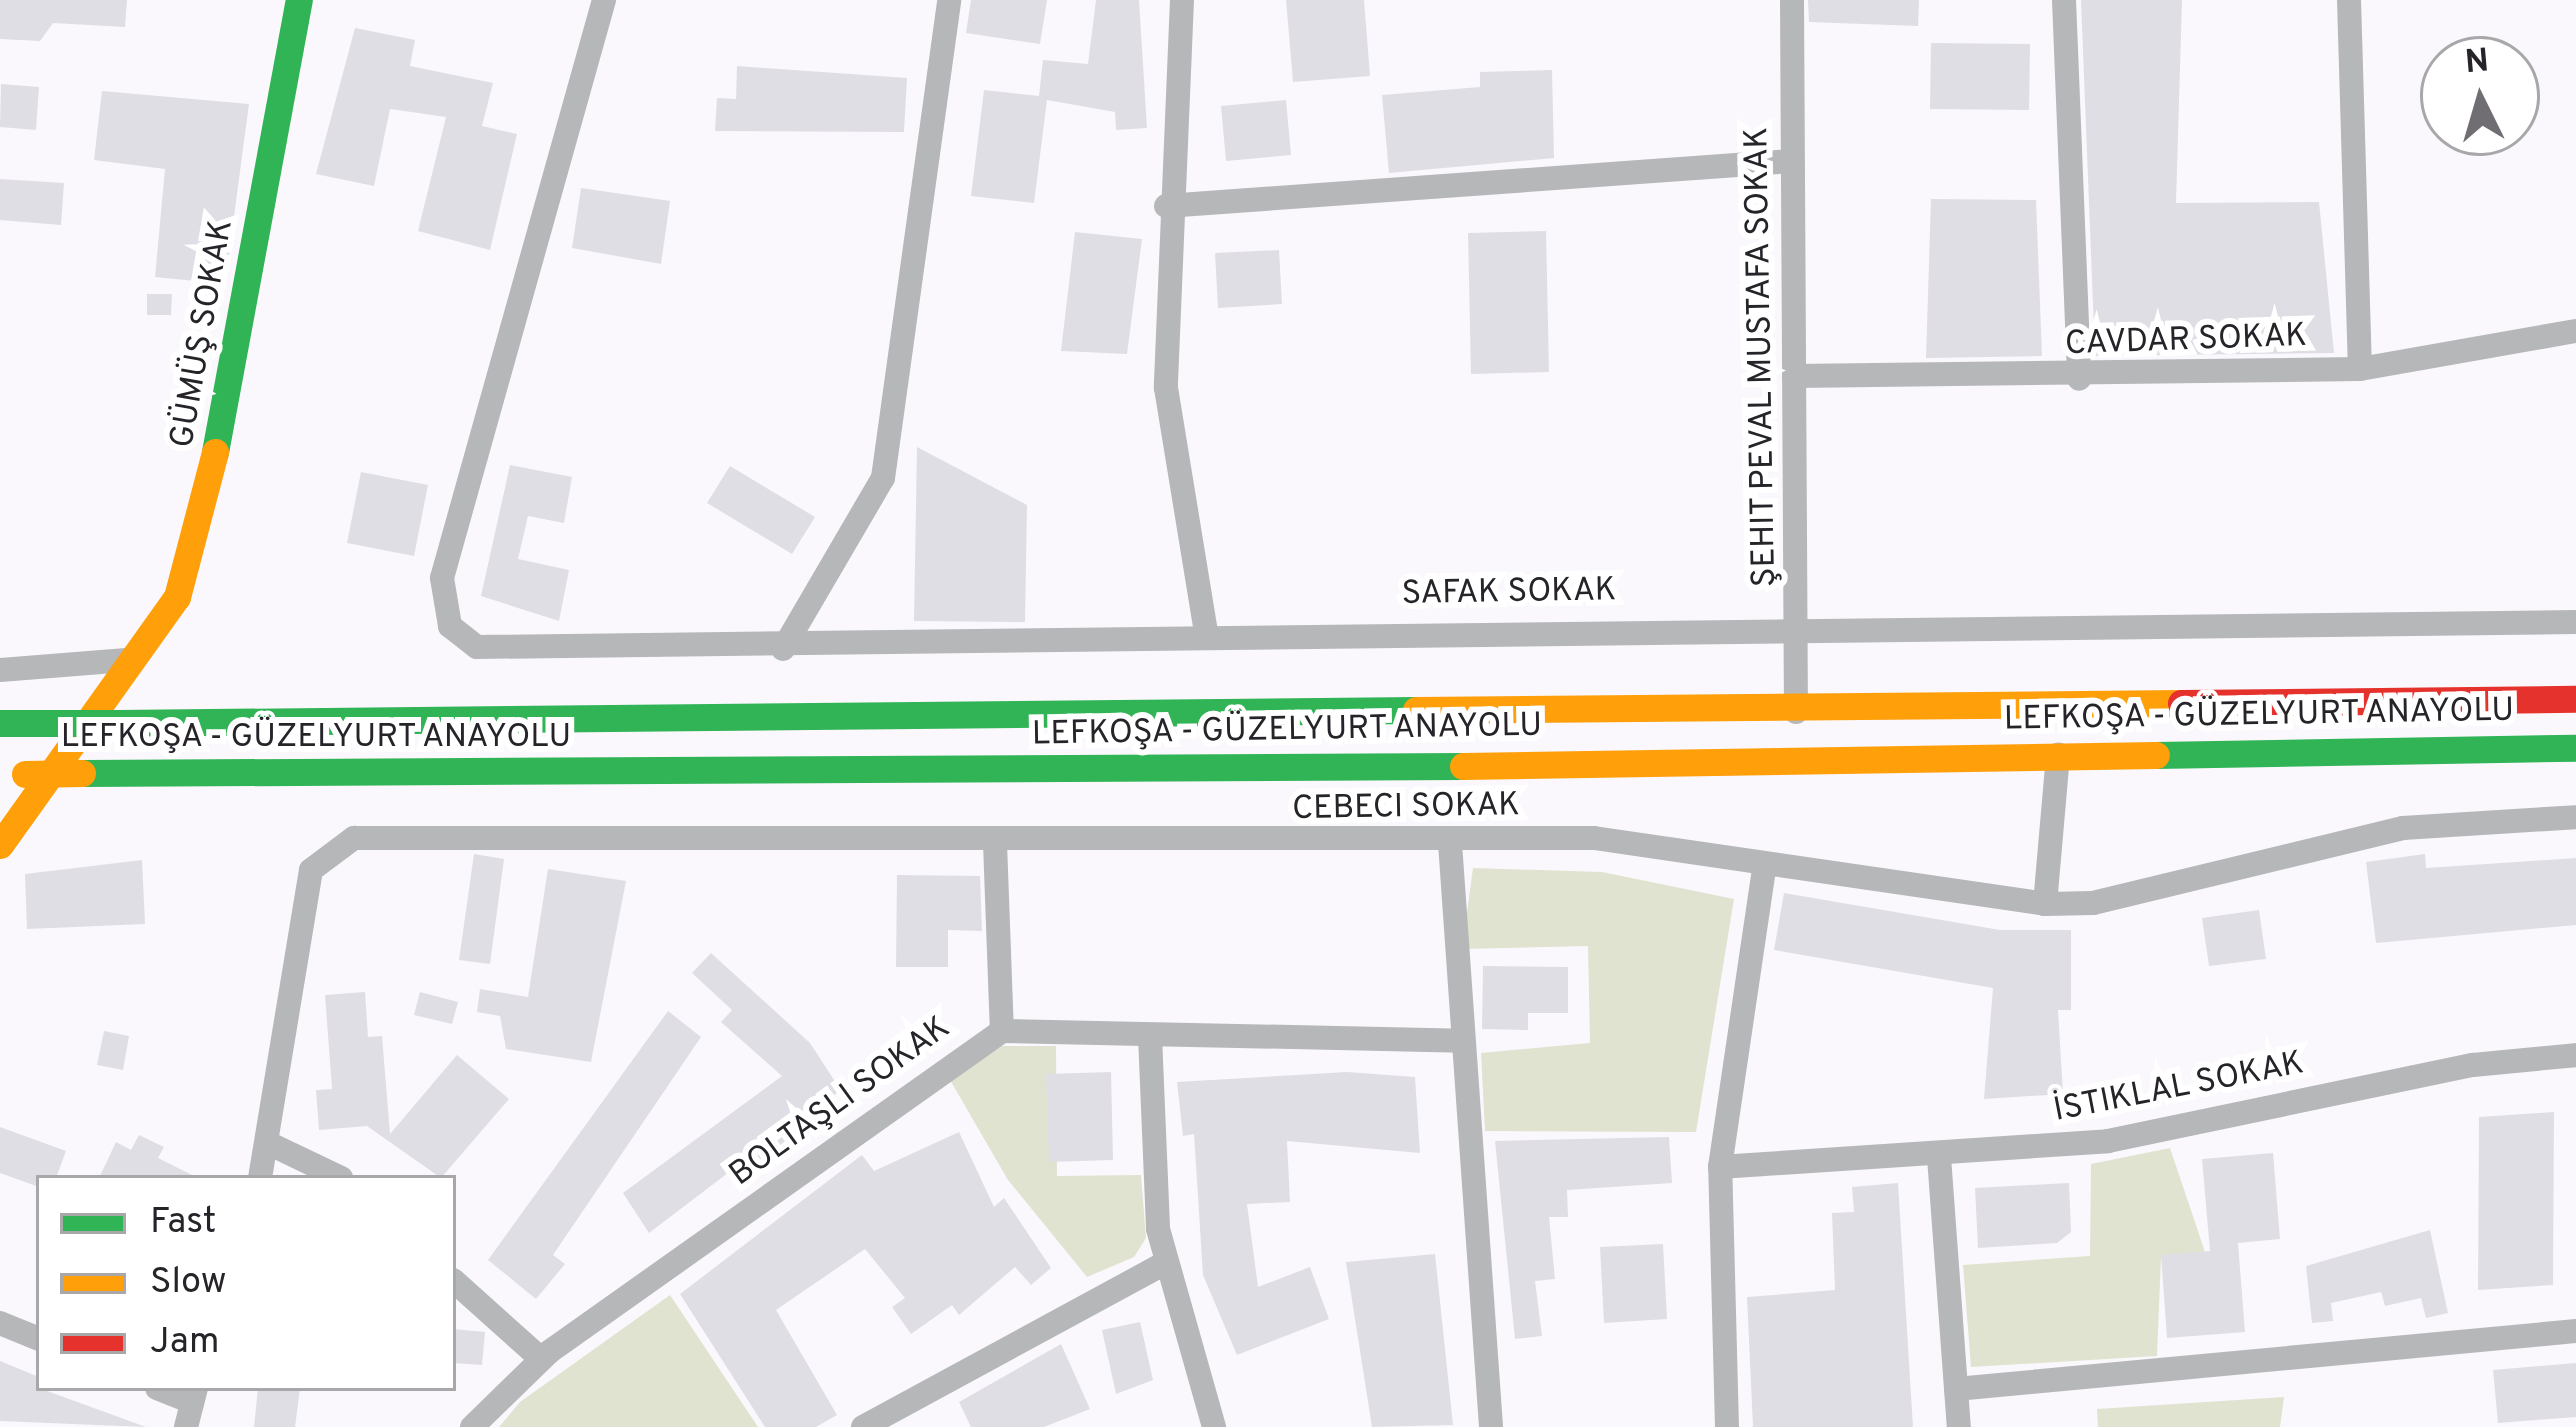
<!DOCTYPE html>
<meta charset="utf-8">
<style>
body{margin:0}
#map{position:relative;width:2576px;height:1427px;overflow:hidden;background:#faf8fd;font-family:Overpass,sans-serif}
div>[style]{position:absolute}
.green>*{inset:0;background:#e0e3d0}
.building>*{inset:0;background:#e0dee5}
.street>*{height:24px;margin:-12px;padding:0 12px;transform-origin:12px;border-radius:12px;background:#b5b7b8}
.fast>*{height:27px;margin:-13.5px;padding:0 13.5px;transform-origin:13.5px;border-radius:13.5px;background:#30b455}
.slow>*{height:27px;margin:-13.5px;padding:0 13.5px;transform-origin:13.5px;border-radius:13.5px;background:#ff9f0a}
.jam>*{height:27px;margin:-13.5px;padding:0 13.5px;transform-origin:13.5px;border-radius:13.5px;background:#e5322d}
.fast-bridge>*{height:27px;margin:-13.5px;padding:0 13.5px;transform-origin:13.5px;border-radius:13.5px;background:#30b455}
.slow-bridge>*{height:27px;margin:-13.5px;padding:0 13.5px;transform-origin:13.5px;border-radius:13.5px;background:#ff9f0a}
span{translate:-50% -50%;white-space:nowrap;text-align:center;line-height:1.15;-webkit-text-stroke:12px #fff;paint-order:stroke}
.street-label{font-size:33px;color:#262329}
.legend{position:absolute;left:36px;top:1175px;width:420px;height:216px;box-sizing:border-box;background:#fff;border:3px solid #a8a7a9;margin:0;padding:15px 21px;list-style:none;font-size:36px;color:#262329}
.legend li{display:flex;align-items:center;gap:24px;height:60px}
.legend b{width:60px;border:3px solid #a8a7a9}
.north{position:absolute;left:2420px;top:36px;width:120px;height:120px;box-sizing:border-box;background:#fff;border:3px solid #a8a7a9;border-radius:50%;rotate:355deg;font-size:33px;font-weight:700;line-height:48px;text-align:center;color:#262329}
.north::after{content:'';display:block;margin:auto;width:42px;height:54px;background:#706e73;clip-path:polygon(50% 0,100% 100%,50% 72%,0 100%)}
</style>
<div id="map">
<div class="green">
<div style="clip-path:polygon(1473px 868px,1602px 872px,1734px 899px,1696px 1132px,1485px 1131px,1481px 1053px,1590px 1043px,1588px 946px,1462px 949px)"></div>
<div style="clip-path:polygon(1002px 1046px,1056px 1046px,1057px 1176px,1141px 1175px,1146px 1238px,1134px 1257px,1087px 1277px,1008px 1180px,950px 1080px)"></div>
<div style="clip-path:polygon(2170px 1148px,2205px 1252px,2161px 1258px,2157px 1356px,1971px 1367px,1963px 1265px,2090px 1256px,2091px 1164px)"></div>
<div style="clip-path:polygon(670px 1295px,758px 1427px,499px 1427px,520px 1402px)"></div>
<div style="clip-path:polygon(2284px 1397px,2280px 1427px,2098px 1427px,2097px 1409px)"></div>
</div>
<div class="building">
<div style="clip-path:polygon(0 0,127px 0,125px 27px,53px 23px,40px 41px,0 39px)"></div>
<div style="clip-path:polygon(971px 0,1047px 0,1040px 44px,966px 33px)"></div>
<div style="clip-path:polygon(1096px 0,1139px 0,1147px 128px,1116px 130px,1115px 112px,1047px 100px,1034px 203px,971px 196px,984px 90px,1039px 96px,1043px 60px,1088px 64px)"></div>
<div style="clip-path:polygon(1286px 0,1364px 0,1370px 76px,1293px 82px)"></div>
<div style="clip-path:polygon(1808px 0,1919px 0,1918px 26px,1809px 22px)"></div>
<div style="clip-path:polygon(2081px 0,2182px 0,2176px 203px,2319px 202px,2334px 353px,2095px 356px)"></div>
<div style="clip-path:polygon(355px 28px,415px 40px,410px 66px,493px 83px,482px 126px,517px 134px,490px 250px,418px 231px,446px 117px,390px 109px,374px 186px,316px 174px)"></div>
<div style="clip-path:polygon(1931px 43px,2030px 44px,2029px 110px,1930px 109px)"></div>
<div style="clip-path:polygon(737px 66px,907px 78px,904px 132px,715px 131px,717px 98px,736px 99px)"></div>
<div style="clip-path:polygon(1552px 70px,1554px 158px,1389px 173px,1382px 95px,1480px 87px,1480px 72px)"></div>
<div style="clip-path:polygon(1px 84px,39px 87px,36px 130px,0 127px)"></div>
<div style="clip-path:polygon(102px 91px,249px 104px,225px 284px,155px 277px,165px 169px,94px 160px)"></div>
<div style="clip-path:polygon(1286px 100px,1291px 155px,1226px 161px,1221px 106px)"></div>
<div style="clip-path:polygon(0 179px,64px 183px,61px 225px,0 220px)"></div>
<div style="clip-path:polygon(581px 188px,670px 201px,661px 264px,572px 248px)"></div>
<div style="clip-path:polygon(1931px 199px,2036px 200px,2042px 356px,1926px 358px)"></div>
<div style="clip-path:polygon(1546px 231px,1549px 372px,1471px 374px,1468px 233px)"></div>
<div style="clip-path:polygon(1075px 232px,1142px 239px,1127px 354px,1061px 351px)"></div>
<div style="clip-path:polygon(1279px 250px,1282px 304px,1218px 308px,1215px 253px)"></div>
<div style="clip-path:polygon(147px 294px,172px 294px,171px 315px,147px 315px)"></div>
<div style="clip-path:polygon(917px 447px,1027px 505px,1025px 622px,914px 621px)"></div>
<div style="clip-path:polygon(510px 465px,572px 477px,564px 523px,528px 516px,518px 559px,569px 570px,559px 621px,481px 596px)"></div>
<div style="clip-path:polygon(730px 466px,815px 517px,792px 554px,707px 503px)"></div>
<div style="clip-path:polygon(361px 472px,428px 485px,414px 556px,347px 543px)"></div>
<div style="clip-path:polygon(474px 854px,504px 859px,490px 964px,459px 960px)"></div>
<div style="clip-path:polygon(2425px 854px,2426px 868px,2576px 858px,2576px 925px,2376px 943px,2366px 862px)"></div>
<div style="clip-path:polygon(142px 860px,145px 924px,27px 929px,25px 874px)"></div>
<div style="clip-path:polygon(548px 869px,626px 881px,591px 1062px,506px 1049px,500px 1016px,477px 1012px,480px 989px,528px 997px)"></div>
<div style="clip-path:polygon(897px 875px,980px 876px,982px 931px,948px 930px,948px 967px,896px 967px)"></div>
<div style="clip-path:polygon(1784px 893px,2000px 930px,2071px 930px,2071px 1010px,2058px 1010px,2063px 1094px,1984px 1099px,1993px 988px,1774px 950px)"></div>
<div style="clip-path:polygon(2259px 910px,2266px 959px,2209px 966px,2202px 918px)"></div>
<div style="clip-path:polygon(711px 953px,810px 1043px,840px 1089px,793px 1140px,751px 1169px,745px 1160px,649px 1233px,623px 1193px,782px 1076px,721px 1022px,732px 1010px,692px 973px)"></div>
<div style="clip-path:polygon(1483px 966px,1568px 967px,1568px 1013px,1528px 1013px,1528px 1030px,1482px 1029px)"></div>
<div style="clip-path:polygon(365px 992px,368px 1037px,382px 1036px,390px 1134px,457px 1055px,509px 1099px,441px 1178px,367px 1126px,319px 1130px,316px 1090px,332px 1089px,325px 995px)"></div>
<div style="clip-path:polygon(420px 992px,458px 1002px,452px 1024px,414px 1015px)"></div>
<div style="clip-path:polygon(668px 1011px,701px 1037px,553px 1255px,565px 1264px,536px 1299px,488px 1260px)"></div>
<div style="clip-path:polygon(104px 1031px,129px 1036px,123px 1070px,97px 1065px)"></div>
<div style="clip-path:polygon(1111px 1072px,1113px 1160px,1049px 1162px,1046px 1074px)"></div>
<div style="clip-path:polygon(1347px 1072px,1415px 1077px,1420px 1153px,1287px 1141px,1290px 1202px,1247px 1204px,1258px 1287px,1310px 1267px,1329px 1319px,1237px 1355px,1203px 1275px,1194px 1134px,1183px 1136px,1177px 1082px)"></div>
<div style="clip-path:polygon(2554px 1112px,2553px 1285px,2478px 1290px,2479px 1117px)"></div>
<div style="clip-path:polygon(0 1127px,66px 1151px,56px 1178px,39px 1187px,0 1173px)"></div>
<div style="clip-path:polygon(959px 1132px,994px 1207px,1004px 1198px,1051px 1268px,1031px 1285px,1015px 1267px,959px 1315px,952px 1305px,911px 1334px,892px 1307px,905px 1298px,865px 1249px,776px 1310px,837px 1415px,816px 1427px,765px 1427px,680px 1294px,862px 1155px,874px 1171px)"></div>
<div style="clip-path:polygon(139px 1135px,164px 1147px,158px 1158px,198px 1178px,99px 1178px,116px 1142px,131px 1150px)"></div>
<div style="clip-path:polygon(1669px 1137px,1672px 1183px,1567px 1190px,1568px 1217px,1549px 1217px,1555px 1279px,1535px 1281px,1542px 1336px,1515px 1339px,1495px 1141px)"></div>
<div style="clip-path:polygon(2273px 1153px,2280px 1239px,2238px 1243px,2245px 1332px,2167px 1338px,2161px 1255px,2210px 1251px,2202px 1159px)"></div>
<div style="clip-path:polygon(1898px 1183px,1913px 1427px,1753px 1427px,1747px 1297px,1835px 1290px,1832px 1213px,1854px 1212px,1852px 1187px)"></div>
<div style="clip-path:polygon(2069px 1183px,2071px 1232px,2057px 1243px,1978px 1248px,1975px 1188px)"></div>
<div style="clip-path:polygon(2430px 1230px,2448px 1313px,2426px 1318px,2421px 1298px,2385px 1306px,2381px 1292px,2331px 1303px,2333px 1321px,2312px 1323px,2306px 1266px)"></div>
<div style="clip-path:polygon(1663px 1244px,1667px 1319px,1604px 1323px,1600px 1247px)"></div>
<div style="clip-path:polygon(1435px 1254px,1453px 1425px,1372px 1427px,1346px 1262px)"></div>
<div style="clip-path:polygon(1140px 1322px,1153px 1380px,1116px 1394px,1102px 1330px)"></div>
<div style="clip-path:polygon(453px 1329px,485px 1332px,482px 1365px,453px 1363px)"></div>
<div style="clip-path:polygon(1061px 1344px,1090px 1409px,1044px 1427px,971px 1427px,959px 1402px)"></div>
<div style="clip-path:polygon(0 1361px,39px 1377px,39px 1388px,146px 1427px,0 1421px)"></div>
<div style="clip-path:polygon(2576px 1363px,2576px 1417px,2498px 1423px,2493px 1370px)"></div>
<div style="clip-path:polygon(258px 1388px,300px 1388px,295px 1427px,254px 1427px)"></div>
</div>
<div class="street">
<div style="left:604px;top:0;width:600px;rotate:105.66deg"></div>
<div style="left:442px;top:578px;width:49px;rotate:80.5deg"></div>
<div style="left:450px;top:626px;width:34px;rotate:38deg"></div>
<div style="left:477px;top:647px;width:2099px;rotate:-0.68deg"></div>
<div style="left:1182px;top:0;width:388px;rotate:92.4deg"></div>
<div style="left:1166px;top:388px;width:247px;rotate:80.7deg"></div>
<div style="left:1792px;top:0;width:712px;rotate:89.68deg"></div>
<div style="left:2064px;top:0;width:379px;rotate:87.7deg"></div>
<div style="left:2349px;top:0;width:369px;rotate:88.3deg"></div>
<div style="left:1166px;top:206px;width:628px;rotate:-4.11deg"></div>
<div style="left:1794px;top:376px;width:566px;rotate:-0.71deg"></div>
<div style="left:2360px;top:369px;width:219px;rotate:-10deg"></div>
<div style="left:783px;top:649px;width:198px;rotate:-59.7deg"></div>
<div style="left:883px;top:478px;width:483px;rotate:-82.1deg"></div>
<div style="left:0;top:670px;width:127px;rotate:-4.5deg"></div>
<div style="left:995px;top:843px;width:188px;rotate:87.9deg"></div>
<div style="left:1450px;top:843px;width:585px;rotate:85.98deg"></div>
<div style="left:2045px;top:904px;width:150px;rotate:-85deg"></div>
<div style="left:1150px;top:1036px;width:193px;rotate:87.6deg"></div>
<div style="left:1158px;top:1229px;width:206px;rotate:74.2deg"></div>
<div style="left:270px;top:1144px;width:79px;rotate:25.6deg"></div>
<div style="left:1939px;top:1157px;width:271px;rotate:85.8deg"></div>
<div style="left:1720px;top:1167px;width:389px;rotate:-3.8deg"></div>
<div style="left:2108px;top:1141px;width:373px;rotate:-11.8deg"></div>
<div style="left:2473px;top:1065px;width:103px;rotate:-5.5deg"></div>
<div style="left:260px;top:1178px;width:312px;rotate:-80.6deg"></div>
<div style="left:311px;top:870px;width:54px;rotate:-36.7deg"></div>
<div style="left:354px;top:838px;width:1240px"></div>
<div style="left:1594px;top:838px;width:456px;rotate:8.3deg"></div>
<div style="left:2045px;top:904px;width:48px;rotate:-1.2deg"></div>
<div style="left:2093px;top:903px;width:319px;rotate:-13.6deg"></div>
<div style="left:2403px;top:828px;width:173px;rotate:-3.6deg"></div>
<div style="left:453px;top:1280px;width:118px;rotate:41.9deg"></div>
<div style="left:0;top:1323px;width:42px;rotate:22.3deg"></div>
<div style="left:157px;top:1388px;width:38px;rotate:22deg"></div>
<div style="left:1956px;top:1389px;width:623px;rotate:-5.34deg"></div>
<div style="left:186px;top:1427px;width:40px;rotate:-75.6deg"></div>
<div style="left:472px;top:1427px;width:107px;rotate:-44.2deg"></div>
<div style="left:549px;top:1352px;width:555px;rotate:-35.32deg"></div>
<div style="left:1002px;top:1031px;width:460px;rotate:1.2deg"></div>
<div style="left:863px;top:1427px;width:344px;rotate:-28.5deg"></div>
<div style="left:1727px;top:1427px;width:260px;rotate:-91.5deg"></div>
<div style="left:1720px;top:1167px;width:301px;rotate:-81.6deg"></div>
</div>
<div class="fast">
<div style="left:215px;top:452px;width:460px;rotate:-79.5deg"></div>
<div style="left:0;top:723px;width:60px"></div>
<div style="left:117px;top:723px;width:1299px;rotate:-0.57deg"></div>
<div style="left:2156px;top:755px;width:420px;rotate:-1deg"></div>
<div style="left:82px;top:773px;width:1381px;rotate:-0.29deg"></div>
</div>
<div class="slow">
<div style="left:1416px;top:710px;width:765px;rotate:-0.52deg"></div>
<div style="left:1463px;top:766px;width:693px;rotate:-0.91deg"></div>
<div style="left:0;top:845px;width:305px;rotate:-54.5deg"></div>
<div style="left:177px;top:597px;width:150px;rotate:-75.3deg"></div>
</div>
<div class="jam">
<div style="left:2181px;top:703px;width:395px;rotate:-0.6deg"></div>
</div>
<div class="fast-bridge">
<div style="left:60px;top:723px;width:57px"></div>
</div>
<div class="slow-bridge">
<div style="left:25px;top:774px;width:57px;rotate:-1deg"></div>
</div>
<div class="street-label">
<span style="left:204px;top:334px;rotate:-80deg">GÜMÜŞ SOKAK</span>
<span style="left:2186px;top:342px;rotate:-2deg">CAVDAR SOKAK</span>
<span style="left:1763px;top:357px;rotate:-91deg">ŞEHIT PEVAL MUSTAFA SOKAK</span>
<span style="left:1509px;top:594px;rotate:-1deg">SAFAK SOKAK</span>
<span style="left:2259px;top:717px;rotate:-1deg">LEFKOŞA - GÜZELYURT ANAYOLU</span>
<span style="left:1287px;top:732px;rotate:-1deg">LEFKOŞA - GÜZELYURT ANAYOLU</span>
<span style="left:316px;top:739px">LEFKOŞA - GÜZELYURT ANAYOLU</span>
<span style="left:1406px;top:809px;rotate:-1deg">CEBECI SOKAK</span>
<span style="left:2179px;top:1089px;rotate:-11deg">İSTIKLAL SOKAK</span>
<span style="left:841px;top:1103px;rotate:-36deg">BOLTAŞLI SOKAK</span>
</div>
<ul class="legend">
<li><b style="height:15px;background:#30b455"></b>Fast</li>
<li><b style="height:15px;background:#ff9f0a"></b>Slow</li>
<li><b style="height:15px;background:#e5322d"></b>Jam</li>
</ul>
<div class="north">N</div>
</div>
